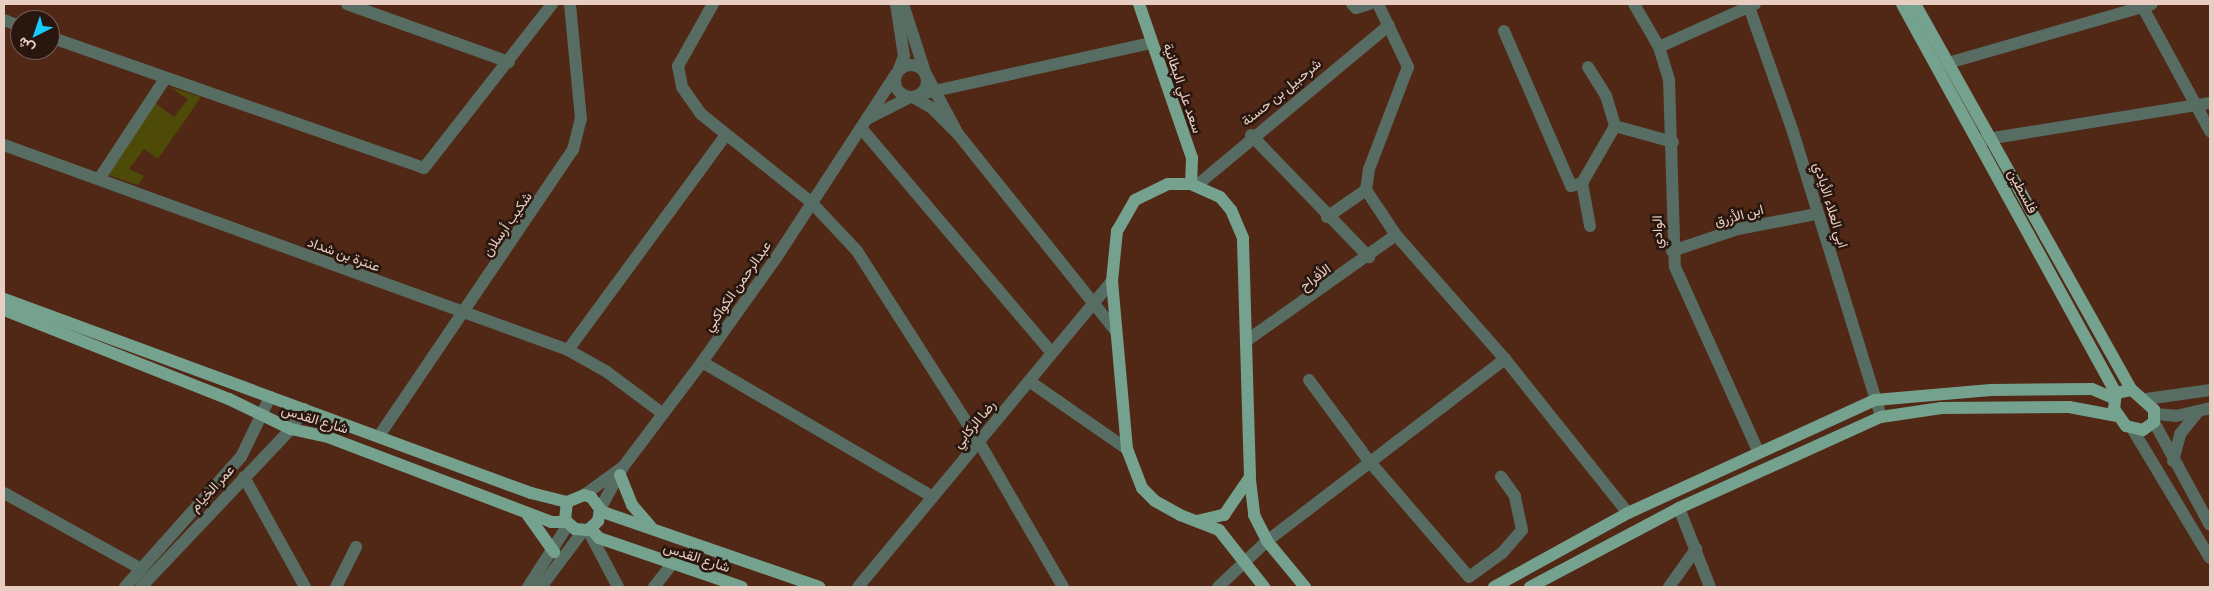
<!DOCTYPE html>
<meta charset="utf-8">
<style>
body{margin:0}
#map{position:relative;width:2214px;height:591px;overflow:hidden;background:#502815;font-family:Barlow,Vazirmatn,sans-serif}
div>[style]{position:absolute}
.green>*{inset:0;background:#4e4a07}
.minor>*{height:12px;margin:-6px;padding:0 6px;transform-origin:6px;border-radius:6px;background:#576c62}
.minor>.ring{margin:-6px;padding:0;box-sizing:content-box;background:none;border:12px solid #576c62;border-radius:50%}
.major>*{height:12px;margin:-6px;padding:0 6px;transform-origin:6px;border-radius:6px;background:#75a28e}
span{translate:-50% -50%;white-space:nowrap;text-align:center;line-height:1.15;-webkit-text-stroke:5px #29170f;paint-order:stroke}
.street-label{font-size:14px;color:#e8cec2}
.frame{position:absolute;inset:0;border:5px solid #e8cec2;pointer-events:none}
.north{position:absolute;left:10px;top:10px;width:50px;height:50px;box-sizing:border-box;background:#29170f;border:1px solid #756057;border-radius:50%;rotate:221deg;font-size:14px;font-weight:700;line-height:20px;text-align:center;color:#e8cec2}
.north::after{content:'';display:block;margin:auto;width:18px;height:22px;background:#1acafc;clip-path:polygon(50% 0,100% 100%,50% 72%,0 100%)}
</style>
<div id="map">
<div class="green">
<div style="clip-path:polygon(169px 87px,201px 97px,158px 159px,144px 149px,129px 169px,144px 176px,138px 185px,105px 174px,155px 103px,174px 117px,188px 99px)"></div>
</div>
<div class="minor">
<div style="left:347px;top:4px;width:172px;rotate:19.7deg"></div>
<div style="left:713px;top:4px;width:71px;rotate:119.4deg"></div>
<div style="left:678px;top:66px;width:21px;rotate:79deg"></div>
<div style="left:682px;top:87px;width:33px;rotate:55deg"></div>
<div style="left:701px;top:114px;width:142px;rotate:38.7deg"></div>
<div style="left:812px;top:203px;width:66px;rotate:46.8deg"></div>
<div style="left:857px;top:251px;width:227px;rotate:57.4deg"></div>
<div style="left:979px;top:442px;width:168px;rotate:59.9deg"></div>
<div style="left:896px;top:4px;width:53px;rotate:81.3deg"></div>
<div style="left:904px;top:56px;width:14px;rotate:111deg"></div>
<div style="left:903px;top:4px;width:71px;rotate:72.1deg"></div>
<div style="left:1352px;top:4px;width:6px;rotate:45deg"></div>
<div style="left:1356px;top:8px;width:14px;rotate:-17deg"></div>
<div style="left:1378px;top:4px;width:70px;rotate:64.5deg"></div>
<div style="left:1408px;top:67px;width:109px;rotate:110.9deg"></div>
<div style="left:1369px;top:169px;width:21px;rotate:98deg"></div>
<div style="left:1366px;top:190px;width:54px;rotate:56.3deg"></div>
<div style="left:1396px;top:235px;width:165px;rotate:48.7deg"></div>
<div style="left:1505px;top:359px;width:197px;rotate:51.4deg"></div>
<div style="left:1634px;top:4px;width:50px;rotate:59.8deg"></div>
<div style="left:1659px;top:47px;width:34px;rotate:73deg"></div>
<div style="left:1669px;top:80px;width:187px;rotate:88.2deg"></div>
<div style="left:1675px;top:267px;width:202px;rotate:65.7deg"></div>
<div style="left:1748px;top:4px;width:136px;rotate:70.6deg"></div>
<div style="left:1793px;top:132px;width:298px;rotate:72.8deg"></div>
<div style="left:2141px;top:4px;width:145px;rotate:61.5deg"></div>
<div style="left:4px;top:20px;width:17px;rotate:21deg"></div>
<div style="left:1504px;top:31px;width:169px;rotate:66.6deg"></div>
<div style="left:1571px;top:186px;width:11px;rotate:-15deg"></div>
<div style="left:50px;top:37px;width:396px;rotate:19.3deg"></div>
<div style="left:424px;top:168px;width:208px;rotate:-52deg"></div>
<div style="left:1659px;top:47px;width:105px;rotate:-24.1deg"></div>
<div style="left:1948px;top:63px;width:212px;rotate:-16.1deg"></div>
<div class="ring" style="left:895px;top:65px;width:20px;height:20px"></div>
<div style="left:1588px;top:67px;width:34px;rotate:58deg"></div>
<div style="left:1606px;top:96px;width:31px;rotate:73deg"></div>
<div style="left:1615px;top:126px;width:60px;rotate:15.4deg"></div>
<div style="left:921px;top:94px;width:236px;rotate:-12.5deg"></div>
<div style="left:913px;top:97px;width:22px;rotate:30deg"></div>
<div style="left:932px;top:108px;width:37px;rotate:45deg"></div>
<div style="left:958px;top:134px;width:68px;rotate:-118.1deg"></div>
<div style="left:869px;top:118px;width:46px;rotate:-27.1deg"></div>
<div style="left:861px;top:128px;width:295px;rotate:49.7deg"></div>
<div style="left:958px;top:134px;width:253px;rotate:51.3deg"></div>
<div style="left:1251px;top:135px;width:170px;rotate:46deg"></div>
<div style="left:1981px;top:140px;width:232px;rotate:-9.2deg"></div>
<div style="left:4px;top:145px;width:600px;rotate:19.97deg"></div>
<div style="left:568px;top:350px;width:45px;rotate:29.4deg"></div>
<div style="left:607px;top:372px;width:69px;rotate:36.7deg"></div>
<div style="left:99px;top:179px;width:120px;rotate:-56.6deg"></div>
<div style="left:1196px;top:186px;width:251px;rotate:-39.8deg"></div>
<div style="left:1327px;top:217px;width:47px;rotate:-34.7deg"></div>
<div style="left:1590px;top:226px;width:44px;rotate:-100.5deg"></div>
<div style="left:1582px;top:183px;width:66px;rotate:-59.9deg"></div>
<div style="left:1672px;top:251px;width:70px;rotate:-18.4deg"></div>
<div style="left:1738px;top:229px;width:79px;rotate:-10.9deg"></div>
<div style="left:1249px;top:339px;width:180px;rotate:-35.3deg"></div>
<div style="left:568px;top:350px;width:267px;rotate:-53.7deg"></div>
<div style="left:702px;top:362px;width:265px;rotate:30.3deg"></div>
<div style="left:1309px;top:380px;width:101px;rotate:53.5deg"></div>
<div style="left:1369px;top:461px;width:153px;rotate:49.2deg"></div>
<div style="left:1469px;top:577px;width:41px;rotate:-36deg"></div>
<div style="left:1502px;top:553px;width:30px;rotate:-49deg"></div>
<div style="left:1522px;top:530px;width:35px;rotate:-102deg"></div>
<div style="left:1515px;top:496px;width:24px;rotate:-126deg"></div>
<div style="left:1029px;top:381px;width:119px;rotate:34.8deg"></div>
<div style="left:2146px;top:399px;width:65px;rotate:-8deg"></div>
<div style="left:2155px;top:414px;width:21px;rotate:5deg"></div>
<div style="left:2176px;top:416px;width:35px;rotate:-13deg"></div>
<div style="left:2154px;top:422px;width:117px;rotate:61.5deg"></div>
<div style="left:2133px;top:430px;width:149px;rotate:59deg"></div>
<div style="left:379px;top:436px;width:346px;rotate:-55.9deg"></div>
<div style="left:573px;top:150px;width:32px;rotate:-76deg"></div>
<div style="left:581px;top:119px;width:116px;rotate:-95.5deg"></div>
<div style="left:2173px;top:461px;width:28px;rotate:-75deg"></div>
<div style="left:2180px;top:434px;width:27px;rotate:-51deg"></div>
<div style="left:244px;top:477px;width:126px;rotate:61deg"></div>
<div style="left:4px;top:493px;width:157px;rotate:29deg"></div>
<div style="left:584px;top:495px;width:48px;rotate:-35.7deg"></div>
<div style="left:623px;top:467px;width:131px;rotate:-53deg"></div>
<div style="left:702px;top:362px;width:128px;rotate:-54.6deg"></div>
<div style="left:776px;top:258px;width:220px;rotate:-56.9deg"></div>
<div style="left:1679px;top:508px;width:85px;rotate:68.6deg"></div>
<div style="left:600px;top:509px;width:46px;rotate:-61.2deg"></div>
<div style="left:588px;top:530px;width:64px;rotate:62.2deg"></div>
<div style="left:125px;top:587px;width:174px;rotate:-48.3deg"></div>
<div style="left:241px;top:457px;width:67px;rotate:-64.2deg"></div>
<div style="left:141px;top:587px;width:218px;rotate:-46.5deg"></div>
<div style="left:291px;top:429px;width:24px;rotate:-57deg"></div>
<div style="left:336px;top:587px;width:45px;rotate:-63.4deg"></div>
<div style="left:528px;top:587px;width:74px;rotate:-57.2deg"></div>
<div style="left:541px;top:587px;width:70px;rotate:-53.1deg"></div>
<div style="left:654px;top:587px;width:28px;rotate:-52deg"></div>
<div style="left:858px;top:587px;width:398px;rotate:-50.3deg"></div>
<div style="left:1218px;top:587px;width:67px;rotate:-43.2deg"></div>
<div style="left:1267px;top:541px;width:300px;rotate:-37.4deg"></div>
<div style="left:1669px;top:587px;width:47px;rotate:-54.6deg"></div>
</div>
<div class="major">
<div style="left:1139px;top:4px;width:163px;rotate:71deg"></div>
<div style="left:1192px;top:158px;width:26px;rotate:92deg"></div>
<div style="left:1902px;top:4px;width:444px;rotate:61.2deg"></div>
<div style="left:1915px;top:4px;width:443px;rotate:60.7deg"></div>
<div style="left:4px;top:299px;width:562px;rotate:20.21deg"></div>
<div style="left:531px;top:493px;width:37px;rotate:14deg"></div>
<div style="left:567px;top:502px;width:18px;rotate:-22deg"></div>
<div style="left:584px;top:495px;width:7px;rotate:16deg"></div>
<div style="left:591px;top:497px;width:15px;rotate:53deg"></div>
<div style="left:600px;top:509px;width:12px;rotate:99deg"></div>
<div style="left:598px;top:521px;width:13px;rotate:138deg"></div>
<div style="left:588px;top:530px;width:13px;rotate:-176deg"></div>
<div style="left:575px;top:529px;width:13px;rotate:-138deg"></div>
<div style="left:565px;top:520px;width:18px;rotate:-84deg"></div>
<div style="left:4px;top:310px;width:242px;rotate:21.6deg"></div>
<div style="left:229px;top:399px;width:69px;rotate:25.8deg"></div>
<div style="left:291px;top:429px;width:35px;rotate:12deg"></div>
<div style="left:325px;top:436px;width:242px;rotate:20.8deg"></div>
<div style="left:551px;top:522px;width:15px"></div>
<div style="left:2132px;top:390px;width:30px;rotate:42deg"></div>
<div style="left:2154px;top:410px;width:12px;rotate:90deg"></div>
<div style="left:2154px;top:422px;width:14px;rotate:144deg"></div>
<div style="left:2143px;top:430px;width:17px;rotate:-167deg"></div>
<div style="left:2126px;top:426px;width:21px;rotate:-125deg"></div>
<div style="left:2114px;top:409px;width:16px;rotate:-83deg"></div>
<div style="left:2116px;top:393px;width:16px;rotate:-11deg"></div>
<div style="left:620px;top:475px;width:32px;rotate:68deg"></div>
<div style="left:632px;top:505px;width:28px;rotate:49deg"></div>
<div style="left:1250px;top:480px;width:35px;rotate:83deg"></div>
<div style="left:1254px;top:515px;width:29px;rotate:63deg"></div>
<div style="left:1267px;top:541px;width:60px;rotate:50.4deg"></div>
<div style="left:600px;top:511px;width:232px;rotate:19.1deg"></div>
<div style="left:527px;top:514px;width:47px;rotate:54.6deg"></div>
<div style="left:1197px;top:521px;width:28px;rotate:-13deg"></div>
<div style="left:1224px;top:515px;width:46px;rotate:-55.6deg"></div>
<div style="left:1250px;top:477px;width:239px;rotate:-91.7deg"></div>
<div style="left:1243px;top:238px;width:30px;rotate:-113deg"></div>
<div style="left:1231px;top:210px;width:17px;rotate:-130deg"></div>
<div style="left:1220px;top:197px;width:32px;rotate:-156deg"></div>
<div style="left:1191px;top:184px;width:23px;rotate:180deg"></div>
<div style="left:1168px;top:184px;width:37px;rotate:154deg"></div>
<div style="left:1135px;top:200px;width:36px;rotate:120deg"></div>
<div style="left:1117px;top:231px;width:50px;rotate:95.7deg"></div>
<div style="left:1112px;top:281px;width:169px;rotate:84.9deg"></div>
<div style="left:1127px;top:449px;width:42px;rotate:69deg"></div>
<div style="left:1142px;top:488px;width:18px;rotate:45deg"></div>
<div style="left:1155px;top:501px;width:29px;rotate:29deg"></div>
<div style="left:1180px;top:515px;width:42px;rotate:21deg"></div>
<div style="left:1219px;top:530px;width:73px;rotate:51.7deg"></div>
<div style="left:591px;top:529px;width:12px;rotate:48deg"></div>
<div style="left:599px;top:538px;width:151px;rotate:18.9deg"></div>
<div style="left:1494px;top:587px;width:153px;rotate:-28.9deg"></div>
<div style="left:1628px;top:513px;width:272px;rotate:-24.6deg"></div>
<div style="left:1875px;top:400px;width:116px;rotate:-4.9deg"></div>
<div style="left:1991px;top:390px;width:101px;rotate:-0.6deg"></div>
<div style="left:2092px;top:389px;width:23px;rotate:23deg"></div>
<div style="left:1530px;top:587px;width:169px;rotate:-27.9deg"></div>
<div style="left:1679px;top:508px;width:222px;rotate:-24.3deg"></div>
<div style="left:1881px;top:417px;width:61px;rotate:-8.5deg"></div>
<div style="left:1941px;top:408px;width:128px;rotate:-0.4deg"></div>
<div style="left:2069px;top:407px;width:49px;rotate:10.6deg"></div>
</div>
<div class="street-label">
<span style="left:1183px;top:88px;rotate:71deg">سعد علي البطانية</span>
<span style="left:1281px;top:92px;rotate:-39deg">شرحبيل بن حسنة</span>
<span style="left:2023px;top:191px;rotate:62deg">فلسطين</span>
<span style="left:1831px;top:205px;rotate:73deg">ابي العلاء الأيادي</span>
<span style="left:1739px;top:215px;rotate:-15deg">ابن الأزرق</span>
<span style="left:507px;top:224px;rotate:-55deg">شكيب أرسلان</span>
<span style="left:1657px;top:232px;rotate:-91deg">الوادي</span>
<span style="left:344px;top:254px;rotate:20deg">عنترة بن شداد</span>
<span style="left:1315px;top:277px;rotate:-36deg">الأفراح</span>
<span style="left:737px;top:286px;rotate:-55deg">عبدالرحمن الكواكبي</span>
<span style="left:315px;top:419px;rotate:17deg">شارع القدس</span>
<span style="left:974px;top:424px;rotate:-50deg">رضا الركابي</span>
<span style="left:212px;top:488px;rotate:-47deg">عمر الخيام</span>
<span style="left:697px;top:557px;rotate:18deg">شارع القدس</span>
</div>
<div class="frame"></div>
<div class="north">ش</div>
</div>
